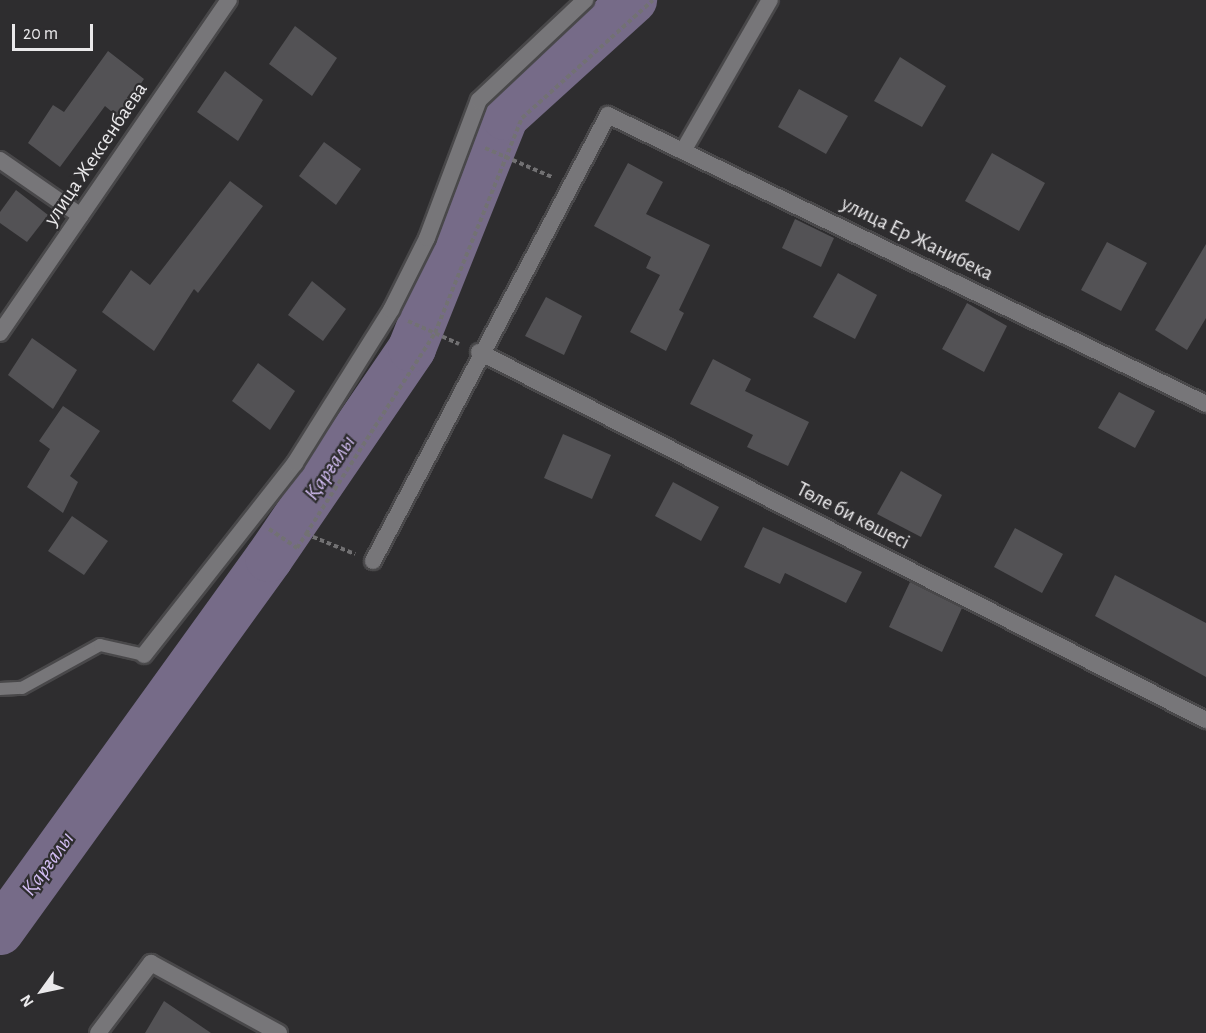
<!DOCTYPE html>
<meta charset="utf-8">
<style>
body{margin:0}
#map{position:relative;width:1206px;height:1033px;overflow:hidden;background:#2e2d2f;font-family:"Alegreya Sans",sans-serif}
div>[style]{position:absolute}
.river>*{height:48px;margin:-24px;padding:0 24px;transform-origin:24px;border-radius:24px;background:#766b88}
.building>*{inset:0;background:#535255}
.path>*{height:4px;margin-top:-2px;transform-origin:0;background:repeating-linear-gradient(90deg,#727173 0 4.5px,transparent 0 7.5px)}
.roads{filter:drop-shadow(2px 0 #49484a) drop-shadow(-2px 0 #49484a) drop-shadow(0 2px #49484a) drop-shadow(0 -2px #49484a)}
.service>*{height:12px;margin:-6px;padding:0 6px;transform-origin:6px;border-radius:6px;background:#777679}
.minor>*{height:16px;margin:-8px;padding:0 8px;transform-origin:8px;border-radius:8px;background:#777679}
span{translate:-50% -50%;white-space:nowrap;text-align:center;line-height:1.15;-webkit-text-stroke:4.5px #2e2d2f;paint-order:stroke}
.street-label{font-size:21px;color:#eae9eb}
.water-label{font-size:22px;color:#d2bdf2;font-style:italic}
.north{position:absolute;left:12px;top:961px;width:60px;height:60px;-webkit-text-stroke:4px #2e2d2f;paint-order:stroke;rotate:237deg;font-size:16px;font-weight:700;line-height:24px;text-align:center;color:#eae9eb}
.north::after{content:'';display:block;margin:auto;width:21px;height:27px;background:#eae9eb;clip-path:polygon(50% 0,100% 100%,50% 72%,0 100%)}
.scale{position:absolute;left:12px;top:24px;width:81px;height:27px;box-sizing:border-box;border:3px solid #eae9eb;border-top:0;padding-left:8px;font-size:18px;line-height:21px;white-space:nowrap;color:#eae9eb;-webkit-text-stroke:4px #2e2d2f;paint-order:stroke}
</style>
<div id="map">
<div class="river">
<div style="left:0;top:931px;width:460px;rotate:-54.2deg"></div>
<div style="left:269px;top:558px;width:254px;rotate:-55.7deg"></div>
<div style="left:412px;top:348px;width:250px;rotate:-68.2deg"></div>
<div style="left:505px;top:116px;width:173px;rotate:-42.2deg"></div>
</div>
<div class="building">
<div style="clip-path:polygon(295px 26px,337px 58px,312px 96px,269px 64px)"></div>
<div style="clip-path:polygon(108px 51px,144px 79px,118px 117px,105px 106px,60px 167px,28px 143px,53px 105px,64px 112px)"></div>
<div style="clip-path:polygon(900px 57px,946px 86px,922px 127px,874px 101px)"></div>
<div style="clip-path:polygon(225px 71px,263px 100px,238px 141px,197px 112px)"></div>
<div style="clip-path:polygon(799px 89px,848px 116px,826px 154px,778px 127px)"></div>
<div style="clip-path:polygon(324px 142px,361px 169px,336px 205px,299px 176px)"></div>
<div style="clip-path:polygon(992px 153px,1045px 183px,1019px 231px,965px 201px)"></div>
<div style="clip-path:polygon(628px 163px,663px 182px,646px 214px,710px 245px,679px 310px,684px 313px,666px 351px,630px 332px,660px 275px,646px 268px,651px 257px,594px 226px)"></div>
<div style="clip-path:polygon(230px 181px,263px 206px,198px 293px,194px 289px,154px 351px,102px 312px,131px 270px,150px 285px)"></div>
<div style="clip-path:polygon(16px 190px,48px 215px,27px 242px,0 223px,0 212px)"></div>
<div style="clip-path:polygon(795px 219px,834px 238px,821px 267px,782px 248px)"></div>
<div style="clip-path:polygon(1107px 242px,1147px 263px,1121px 311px,1081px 290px)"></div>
<div style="clip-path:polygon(1206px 244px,1206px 318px,1187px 350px,1155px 330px)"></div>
<div style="clip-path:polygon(838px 273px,877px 295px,855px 339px,813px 317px)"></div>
<div style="clip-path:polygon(312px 281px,346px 309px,323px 341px,288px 315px)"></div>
<div style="clip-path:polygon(546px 297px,582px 316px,564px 355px,525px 336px)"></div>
<div style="clip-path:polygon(967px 303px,1007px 326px,984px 372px,942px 349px)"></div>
<div style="clip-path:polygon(32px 338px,77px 370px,53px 409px,8px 375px)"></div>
<div style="clip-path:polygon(713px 359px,751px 379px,745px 391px,809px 422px,788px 466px,747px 447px,753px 435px,690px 404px)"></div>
<div style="clip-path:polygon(258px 363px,295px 391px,270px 430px,232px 401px)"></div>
<div style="clip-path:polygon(1119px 392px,1155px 411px,1135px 448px,1098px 428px)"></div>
<div style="clip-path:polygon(63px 406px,100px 431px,70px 476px,78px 482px,63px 513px,27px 487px,50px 449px,39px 441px)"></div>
<div style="clip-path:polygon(563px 434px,611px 455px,592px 499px,544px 478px)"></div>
<div style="clip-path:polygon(901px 471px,942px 495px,921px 537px,877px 514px)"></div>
<div style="clip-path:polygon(673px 482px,719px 507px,701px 541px,655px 516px)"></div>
<div style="clip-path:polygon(72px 516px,108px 541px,84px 575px,48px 551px)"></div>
<div style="clip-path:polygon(763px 527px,862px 572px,846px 603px,785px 573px,780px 584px,744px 567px)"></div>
<div style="clip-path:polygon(1015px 528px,1063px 554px,1042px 593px,994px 567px)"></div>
<div style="clip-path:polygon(1115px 575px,1206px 623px,1206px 677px,1095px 616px)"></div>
<div style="clip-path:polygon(910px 582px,962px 608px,942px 652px,889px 627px)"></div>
<div style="clip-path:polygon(164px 1001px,211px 1033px,145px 1033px)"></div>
</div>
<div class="path">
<div style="left:485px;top:148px;width:73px;rotate:23.4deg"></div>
<div style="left:408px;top:321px;width:56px;rotate:24.3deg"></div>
<div style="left:269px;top:529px;width:34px;rotate:34deg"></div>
<div style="left:297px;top:548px;width:17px;rotate:-57deg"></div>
<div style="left:306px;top:534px;width:53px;rotate:22.2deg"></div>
<div style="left:306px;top:534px;width:239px;rotate:-57.3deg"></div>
<div style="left:435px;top:333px;width:232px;rotate:-68deg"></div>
<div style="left:522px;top:118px;width:176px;rotate:-42deg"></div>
</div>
<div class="roads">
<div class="service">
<div style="left:0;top:689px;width:22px;rotate:-3deg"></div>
<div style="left:22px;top:688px;width:89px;rotate:-28.9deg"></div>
<div style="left:100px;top:645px;width:45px;rotate:12.8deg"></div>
</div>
<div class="minor">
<div style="left:683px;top:151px;width:174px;rotate:-60.1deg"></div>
<div style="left:0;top:160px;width:98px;rotate:34.7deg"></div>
<div style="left:0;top:333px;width:404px;rotate:-55.5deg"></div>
<div style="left:479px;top:352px;width:815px;rotate:26.85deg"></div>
<div style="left:373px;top:561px;width:504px;rotate:-62.21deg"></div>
<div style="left:608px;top:115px;width:664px;rotate:25.79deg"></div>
<div style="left:144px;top:655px;width:244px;rotate:-51.8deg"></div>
<div style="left:295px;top:463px;width:181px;rotate:-57.9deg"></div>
<div style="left:391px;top:310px;width:80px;rotate:-63.4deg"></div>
<div style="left:427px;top:238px;width:147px;rotate:-69.4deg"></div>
<div style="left:479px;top:100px;width:146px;rotate:-43.3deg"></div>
<div style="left:98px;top:1033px;width:88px;rotate:-52.9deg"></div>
<div style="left:151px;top:963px;width:146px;rotate:28.7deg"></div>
</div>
</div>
<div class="street-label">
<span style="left:96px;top:154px;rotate:-56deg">улица Жексенбаева</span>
<span style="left:917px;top:239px;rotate:26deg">улица Ер Жанибека</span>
<span style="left:853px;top:516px;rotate:27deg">Төле би көшесі</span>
</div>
<div class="water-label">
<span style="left:330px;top:468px;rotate:-56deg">Қарғалы</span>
<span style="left:48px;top:864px;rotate:-54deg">Қарғалы</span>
</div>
<div class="north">N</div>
<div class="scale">20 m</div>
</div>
